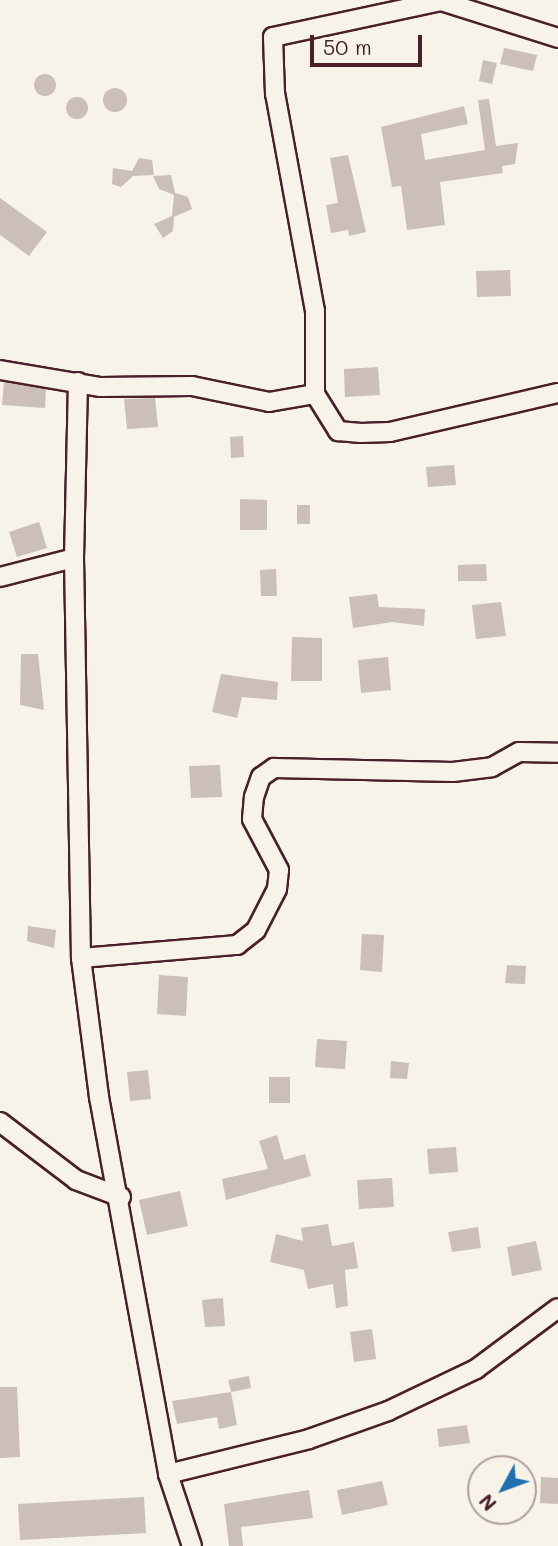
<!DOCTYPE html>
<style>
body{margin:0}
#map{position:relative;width:558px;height:1546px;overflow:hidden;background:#f7f3e8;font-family:Mali,sans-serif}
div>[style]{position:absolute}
.building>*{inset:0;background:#ccbfb9}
.round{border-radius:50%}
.roads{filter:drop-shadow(2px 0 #4a1f2b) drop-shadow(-2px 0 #4a1f2b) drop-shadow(0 2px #4a1f2b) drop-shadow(0 -2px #4a1f2b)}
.minor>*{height:18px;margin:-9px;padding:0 9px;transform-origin:9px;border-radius:9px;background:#f7f3e8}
span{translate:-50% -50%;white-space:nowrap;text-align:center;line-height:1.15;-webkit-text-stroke:7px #f7f3e8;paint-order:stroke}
.north{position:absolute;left:467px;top:1455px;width:70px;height:70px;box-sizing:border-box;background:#f7f3e8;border:2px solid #b29e9c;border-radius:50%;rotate:229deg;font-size:19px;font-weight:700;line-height:28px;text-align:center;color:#4a1f2b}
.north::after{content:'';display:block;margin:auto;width:24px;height:32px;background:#1f6fb2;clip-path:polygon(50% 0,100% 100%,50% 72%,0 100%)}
.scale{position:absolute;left:310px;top:35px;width:112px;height:32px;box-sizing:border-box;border:4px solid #4a1f2b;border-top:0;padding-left:9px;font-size:21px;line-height:24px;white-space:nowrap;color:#4a1f2b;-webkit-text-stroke:5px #f7f3e8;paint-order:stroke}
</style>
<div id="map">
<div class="building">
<div style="clip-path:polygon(504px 48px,537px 55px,533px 71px,500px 64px)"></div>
<div style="clip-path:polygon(483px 60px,497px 63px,492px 84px,479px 81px)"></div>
<div class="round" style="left:34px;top:74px;width:22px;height:22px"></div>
<div class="round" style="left:103px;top:88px;width:24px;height:24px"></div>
<div class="round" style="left:66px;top:97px;width:22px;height:22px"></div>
<div style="clip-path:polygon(489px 99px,496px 146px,518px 143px,515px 164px,502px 166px,503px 173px,440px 182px,445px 225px,407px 230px,401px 186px,392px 187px,381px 127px,464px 106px,468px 124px,421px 134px,425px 160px,485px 150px,478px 100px)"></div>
<div style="clip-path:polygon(348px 155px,366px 232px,349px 236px,348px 230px,331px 233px,326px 205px,338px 203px,330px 158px)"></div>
<div style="clip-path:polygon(139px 158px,152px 160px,154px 175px,133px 176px,121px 187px,112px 184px,113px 168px,132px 171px)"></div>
<div style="clip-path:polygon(171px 175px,175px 193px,188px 197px,192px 209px,174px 217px,173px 231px,163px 238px,154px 224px,172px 216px,174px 195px,159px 189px,153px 176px)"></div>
<div style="clip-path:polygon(0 198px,47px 232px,29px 256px,0 235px)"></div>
<div style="clip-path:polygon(510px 270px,511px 296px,477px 297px,476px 271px)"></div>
<div style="clip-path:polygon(378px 367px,380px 395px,345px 397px,344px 369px)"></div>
<div style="clip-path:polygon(4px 382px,46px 389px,45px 408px,2px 405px)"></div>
<div style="clip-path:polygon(155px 398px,158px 427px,127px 429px,124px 399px)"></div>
<div style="clip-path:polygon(243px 436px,244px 457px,231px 458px,230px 437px)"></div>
<div style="clip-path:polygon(454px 465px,456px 485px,428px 487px,426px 467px)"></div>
<div style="clip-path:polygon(240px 499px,267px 500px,267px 530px,240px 530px)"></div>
<div style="clip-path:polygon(297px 505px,310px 505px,310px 524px,297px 524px)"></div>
<div style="clip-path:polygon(39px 522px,47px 548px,17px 557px,9px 532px)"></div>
<div style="clip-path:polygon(486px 564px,487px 581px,458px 581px,458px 565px)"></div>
<div style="clip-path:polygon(276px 569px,277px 596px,261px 596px,260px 570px)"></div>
<div style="clip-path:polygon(377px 594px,379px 607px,425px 609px,424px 626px,392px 622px,353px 628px,349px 597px)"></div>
<div style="clip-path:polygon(501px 602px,506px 636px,476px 639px,472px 605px)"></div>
<div style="clip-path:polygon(292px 637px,322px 638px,322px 681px,291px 681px)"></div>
<div style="clip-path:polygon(21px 654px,38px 654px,44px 710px,20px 705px)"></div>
<div style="clip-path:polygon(388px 657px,391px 690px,361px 693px,358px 660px)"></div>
<div style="clip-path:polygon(221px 674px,278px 682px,277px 700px,242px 697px,237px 718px,212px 712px)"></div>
<div style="clip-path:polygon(220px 765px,222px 797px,191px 798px,189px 766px)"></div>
<div style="clip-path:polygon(28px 926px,56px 930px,54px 948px,27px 941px)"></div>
<div style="clip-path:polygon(362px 934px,384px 935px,382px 972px,360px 970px)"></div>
<div style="clip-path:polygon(507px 965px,526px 966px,525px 984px,505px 983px)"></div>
<div style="clip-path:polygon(159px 975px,188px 977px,186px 1016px,157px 1014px)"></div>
<div style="clip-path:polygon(317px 1039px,347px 1041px,345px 1069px,315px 1067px)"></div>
<div style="clip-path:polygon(391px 1061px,409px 1063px,407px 1079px,390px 1078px)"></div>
<div style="clip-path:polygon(148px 1070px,151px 1099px,130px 1101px,127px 1072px)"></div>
<div style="clip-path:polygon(269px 1077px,290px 1077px,290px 1103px,269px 1103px)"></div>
<div style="clip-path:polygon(277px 1135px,284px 1160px,305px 1154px,311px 1176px,226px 1200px,222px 1179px,268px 1169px,259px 1141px)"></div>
<div style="clip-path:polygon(456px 1147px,458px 1172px,429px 1174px,427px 1149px)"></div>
<div style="clip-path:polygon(392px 1178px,394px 1207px,359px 1209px,357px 1180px)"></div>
<div style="clip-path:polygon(180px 1191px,188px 1226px,147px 1235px,139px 1200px)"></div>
<div style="clip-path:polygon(328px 1224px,332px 1246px,354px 1242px,358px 1268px,345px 1270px,348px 1306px,336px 1308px,333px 1284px,308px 1289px,304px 1270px,270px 1262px,276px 1234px,303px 1241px,301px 1228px)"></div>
<div style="clip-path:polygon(478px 1227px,481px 1248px,452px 1252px,448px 1232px)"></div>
<div style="clip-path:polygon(536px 1241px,542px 1270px,512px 1276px,507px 1247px)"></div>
<div style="clip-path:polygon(223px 1298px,225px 1326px,205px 1327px,202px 1300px)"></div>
<div style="clip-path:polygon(372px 1329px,376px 1359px,354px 1362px,350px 1332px)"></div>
<div style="clip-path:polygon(249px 1376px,251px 1388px,231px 1392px,228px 1380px)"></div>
<div style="clip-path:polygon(0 1387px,17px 1387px,20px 1457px,0 1458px)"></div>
<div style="clip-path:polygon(231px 1392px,237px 1425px,219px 1429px,217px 1417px,177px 1424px,172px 1401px)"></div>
<div style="clip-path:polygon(467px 1425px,470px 1443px,439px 1447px,437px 1429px)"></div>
<div style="clip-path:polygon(541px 1477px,558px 1478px,558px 1504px,540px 1503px)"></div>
<div style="clip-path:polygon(382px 1481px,388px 1505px,342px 1515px,337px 1490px)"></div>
<div style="clip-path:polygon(309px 1490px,313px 1518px,241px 1527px,243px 1546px,229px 1546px,224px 1504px)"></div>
<div style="clip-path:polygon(144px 1497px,146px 1533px,20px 1540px,18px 1504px)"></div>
</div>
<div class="roads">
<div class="minor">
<div style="left:0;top:370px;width:102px;rotate:9.6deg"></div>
<div style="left:101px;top:387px;width:91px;rotate:-0.6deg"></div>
<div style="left:192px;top:386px;width:79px;rotate:11.7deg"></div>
<div style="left:269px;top:402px;width:47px;rotate:-9.9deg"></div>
<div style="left:315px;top:394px;width:44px;rotate:58.1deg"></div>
<div style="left:338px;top:431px;width:23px;rotate:5deg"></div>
<div style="left:361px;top:433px;width:29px;rotate:-2deg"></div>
<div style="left:390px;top:432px;width:172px;rotate:-13.1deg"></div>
<div style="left:78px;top:382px;width:176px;rotate:91.3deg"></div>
<div style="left:74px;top:558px;width:400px;rotate:89deg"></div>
<div style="left:81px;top:958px;width:140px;rotate:82.6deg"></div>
<div style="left:99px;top:1097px;width:383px;rotate:79.6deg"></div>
<div style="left:168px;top:1474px;width:76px;rotate:71.6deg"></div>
<div style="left:315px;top:394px;width:83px;rotate:-90deg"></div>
<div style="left:315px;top:311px;width:221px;rotate:-100.4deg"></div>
<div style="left:275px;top:94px;width:57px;rotate:-92deg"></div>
<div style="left:273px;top:37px;width:172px;rotate:-12.1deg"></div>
<div style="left:441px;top:1px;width:123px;rotate:17.5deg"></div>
<div style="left:0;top:577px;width:76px;rotate:-14.4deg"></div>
<div style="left:81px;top:958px;width:157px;rotate:-4.8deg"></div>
<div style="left:237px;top:945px;width:24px;rotate:-38deg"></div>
<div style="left:256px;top:930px;width:46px;rotate:-62.9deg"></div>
<div style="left:277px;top:889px;width:19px;rotate:-84deg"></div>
<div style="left:279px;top:870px;width:58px;rotate:-117.9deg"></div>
<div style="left:252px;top:819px;width:22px;rotate:-85deg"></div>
<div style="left:254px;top:797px;width:21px;rotate:-71deg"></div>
<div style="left:261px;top:777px;width:16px;rotate:-35deg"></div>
<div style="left:274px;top:768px;width:179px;rotate:1.3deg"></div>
<div style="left:453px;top:772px;width:39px;rotate:-7deg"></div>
<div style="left:492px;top:767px;width:31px;rotate:-29deg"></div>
<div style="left:519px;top:752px;width:39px;rotate:1deg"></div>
<div style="left:0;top:1122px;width:96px;rotate:37.3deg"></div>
<div style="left:76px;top:1180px;width:48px;rotate:20.7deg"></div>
<div style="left:168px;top:1474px;width:145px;rotate:-13.9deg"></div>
<div style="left:309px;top:1439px;width:84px;rotate:-19.5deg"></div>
<div style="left:388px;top:1411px;width:98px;rotate:-25.5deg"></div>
<div style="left:476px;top:1369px;width:102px;rotate:-36.6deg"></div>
</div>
</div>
<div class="north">N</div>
<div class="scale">50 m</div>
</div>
